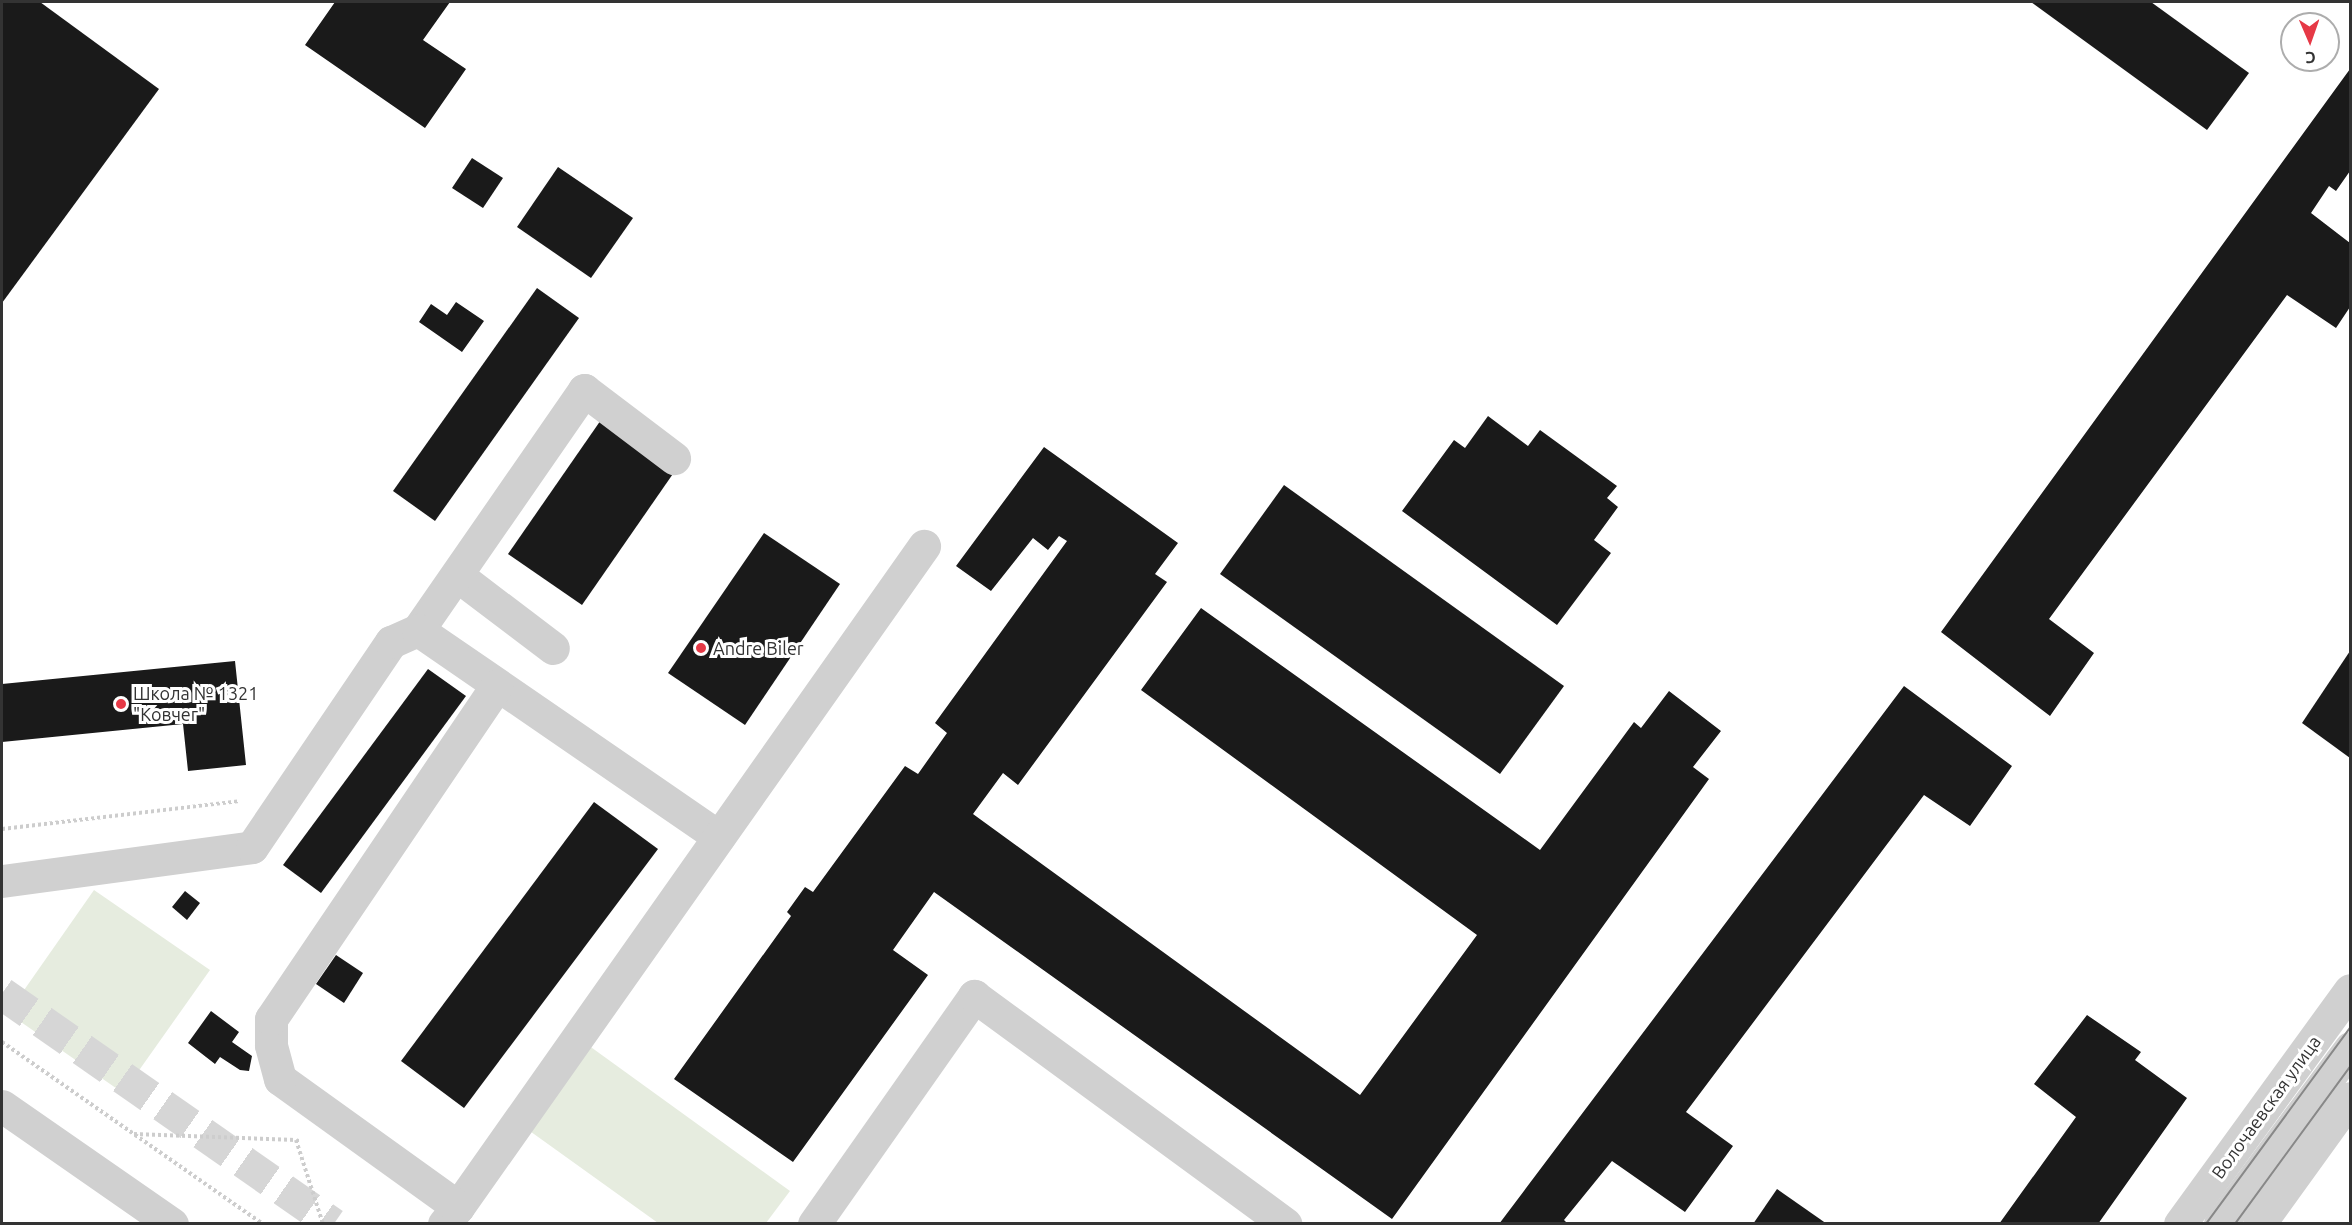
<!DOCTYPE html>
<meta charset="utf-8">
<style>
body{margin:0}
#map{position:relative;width:2352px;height:1225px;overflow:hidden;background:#fff;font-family:Ubuntu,sans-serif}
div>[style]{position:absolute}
.green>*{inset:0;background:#e6ecdf}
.building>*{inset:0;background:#1a1a1a}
.major-tunnel>*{height:33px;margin-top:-16.5px;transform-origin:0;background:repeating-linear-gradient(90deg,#d6d6d6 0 33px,transparent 0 49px)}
.path>*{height:4px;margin-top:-2px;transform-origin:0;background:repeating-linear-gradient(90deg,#cdcdcd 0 3px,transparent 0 6px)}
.minor>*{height:33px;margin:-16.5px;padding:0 16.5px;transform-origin:16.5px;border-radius:16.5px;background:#d0d0d0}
.tram>*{height:1.5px;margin:-0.75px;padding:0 0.75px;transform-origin:0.75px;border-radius:0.75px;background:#888}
.dots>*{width:16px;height:16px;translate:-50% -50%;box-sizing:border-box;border:3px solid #fff;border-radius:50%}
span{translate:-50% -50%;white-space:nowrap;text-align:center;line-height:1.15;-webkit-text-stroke:6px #fff;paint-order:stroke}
.poi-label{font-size:18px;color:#333}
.left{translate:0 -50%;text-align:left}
.street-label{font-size:18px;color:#333}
.frame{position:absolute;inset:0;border:3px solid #333;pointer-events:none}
.north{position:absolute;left:2280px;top:12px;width:60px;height:60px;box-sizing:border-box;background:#fff;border:2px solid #adadad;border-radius:50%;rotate:178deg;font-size:16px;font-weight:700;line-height:24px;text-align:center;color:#333}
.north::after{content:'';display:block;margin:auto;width:21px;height:27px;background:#e63946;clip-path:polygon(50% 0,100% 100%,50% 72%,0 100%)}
</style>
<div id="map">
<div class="green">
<div style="clip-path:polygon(94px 890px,210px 970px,123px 1093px,8px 1013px)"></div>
<div style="clip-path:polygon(588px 1045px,790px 1191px,766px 1223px,658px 1223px,527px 1129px)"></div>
</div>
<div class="building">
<div style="clip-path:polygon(2px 2px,40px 2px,159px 89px,2px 303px)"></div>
<div style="clip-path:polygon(335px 2px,450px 2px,423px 40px,466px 69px,425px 128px,305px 45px)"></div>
<div style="clip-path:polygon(2031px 2px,2151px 2px,2249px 73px,2207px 130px)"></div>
<div style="clip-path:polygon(2350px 69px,2350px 171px,2336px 191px,2329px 186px,2311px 213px,2350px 243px,2350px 307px,2336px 328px,2287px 295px,2049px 619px,2094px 653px,2050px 716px,1941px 632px)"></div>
<div style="clip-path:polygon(472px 158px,503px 178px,483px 208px,452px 188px)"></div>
<div style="clip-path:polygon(558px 167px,633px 218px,591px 278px,517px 227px)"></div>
<div style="clip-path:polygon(537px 288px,579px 318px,435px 521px,393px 491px)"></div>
<div style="clip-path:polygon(456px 302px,484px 321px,462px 352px,419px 322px,431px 304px,447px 315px)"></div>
<div style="clip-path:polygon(1488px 416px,1528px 446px,1540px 430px,1617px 486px,1607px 498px,1618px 507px,1594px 540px,1611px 553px,1557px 625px,1402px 511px,1454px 440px,1465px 448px)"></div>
<div style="clip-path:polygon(603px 417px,677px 468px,582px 605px,508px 554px)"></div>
<div style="clip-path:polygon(1044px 447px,1178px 543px,1155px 574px,1167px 582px,1018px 785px,1003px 773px,973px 814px,1360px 1095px,1477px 935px,1141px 690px,1201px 608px,1540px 850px,1634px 722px,1641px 728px,1669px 691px,1721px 731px,1693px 767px,1709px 779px,1392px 1219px,934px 892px,893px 950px,928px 975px,793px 1162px,674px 1079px,791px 916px,787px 912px,805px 887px,813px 892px,905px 766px,918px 774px,947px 733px,935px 723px,1067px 541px,1059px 536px,1048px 550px,1033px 538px,991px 591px,956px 566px)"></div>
<div style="clip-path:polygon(1284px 485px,1564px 686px,1500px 774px,1220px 574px)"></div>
<div style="clip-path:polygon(764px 533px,840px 584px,745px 725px,668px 673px)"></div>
<div style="clip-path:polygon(2350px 651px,2350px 758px,2302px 723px)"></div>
<div style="clip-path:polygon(235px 661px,246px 765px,188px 771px,183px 724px,2px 742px,2px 684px)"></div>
<div style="clip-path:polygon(428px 669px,466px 696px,321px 893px,283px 865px)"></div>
<div style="clip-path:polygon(1904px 686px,2012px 766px,1970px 826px,1924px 795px,1686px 1112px,1733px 1146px,1685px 1212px,1612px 1161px,1564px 1220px,1568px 1224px,1499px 1224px)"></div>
<div style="clip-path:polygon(594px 802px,658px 849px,464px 1108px,401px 1061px)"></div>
<div style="clip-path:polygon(185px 891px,200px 903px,187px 920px,172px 907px)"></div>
<div style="clip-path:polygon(336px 955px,363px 973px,344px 1003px,316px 984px)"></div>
<div style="clip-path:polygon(211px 1011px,239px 1032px,232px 1042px,252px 1056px,249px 1071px,240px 1070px,220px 1057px,215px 1064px,188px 1043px)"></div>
<div style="clip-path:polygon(2087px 1015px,2141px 1052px,2135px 1060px,2187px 1098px,2098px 1224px,1999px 1224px,2076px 1117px,2034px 1084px)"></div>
<div style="clip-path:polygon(1777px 1189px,1827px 1224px,1753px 1224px)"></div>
</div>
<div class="major-tunnel">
<div style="left:2px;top:993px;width:404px;rotate:34.9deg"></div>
</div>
<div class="path">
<div style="left:2px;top:829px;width:239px;rotate:-6.7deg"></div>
<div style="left:2px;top:1042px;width:318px;rotate:34.9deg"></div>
<div style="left:134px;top:1134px;width:162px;rotate:2.1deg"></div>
<div style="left:296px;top:1140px;width:5px;rotate:22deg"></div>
<div style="left:296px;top:1140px;width:88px;rotate:72.2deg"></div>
</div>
<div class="minor">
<div style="left:458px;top:576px;width:119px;rotate:37.2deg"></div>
<div style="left:418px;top:630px;width:292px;rotate:-55.3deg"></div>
<div style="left:584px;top:390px;width:113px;rotate:37.1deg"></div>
<div style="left:2px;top:881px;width:252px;rotate:-7.7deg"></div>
<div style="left:252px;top:847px;width:248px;rotate:-55.9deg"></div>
<div style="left:391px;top:642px;width:30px;rotate:-24deg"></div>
<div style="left:418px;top:630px;width:365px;rotate:34.5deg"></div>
<div style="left:2px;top:1106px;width:207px;rotate:34.8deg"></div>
<div style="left:458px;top:1207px;width:809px;rotate:-54.82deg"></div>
<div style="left:444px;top:1224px;width:22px;rotate:-51deg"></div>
<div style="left:458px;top:1207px;width:219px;rotate:-144.3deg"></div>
<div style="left:280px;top:1079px;width:35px;rotate:-105deg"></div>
<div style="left:271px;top:1045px;width:26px;rotate:-90deg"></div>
<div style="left:271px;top:1019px;width:403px;rotate:-55.9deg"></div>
<div style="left:814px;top:1224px;width:279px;rotate:-54.9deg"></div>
<div style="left:974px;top:996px;width:386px;rotate:36.2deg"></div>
<div style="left:2180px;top:1224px;width:289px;rotate:-54deg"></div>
<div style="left:2220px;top:1224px;width:219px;rotate:-53.5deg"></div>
<div style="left:2259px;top:1224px;width:155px;rotate:-54.2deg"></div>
</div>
<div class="tram">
<div style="left:2206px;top:1224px;width:243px;rotate:-53.7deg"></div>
<div style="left:2235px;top:1224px;width:195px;rotate:-53.8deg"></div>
</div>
<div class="dots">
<div style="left:701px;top:648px;background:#e63946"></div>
<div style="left:121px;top:704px;background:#e63946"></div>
</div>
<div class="poi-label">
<span class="left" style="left:713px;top:648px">Andre Biler</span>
<span class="left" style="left:133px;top:704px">Школа № 1321<br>"Ковчег"</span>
</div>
<div class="street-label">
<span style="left:2266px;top:1107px;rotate:-54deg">Волочаевская улица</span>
</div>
<div class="frame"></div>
<div class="north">С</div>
</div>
